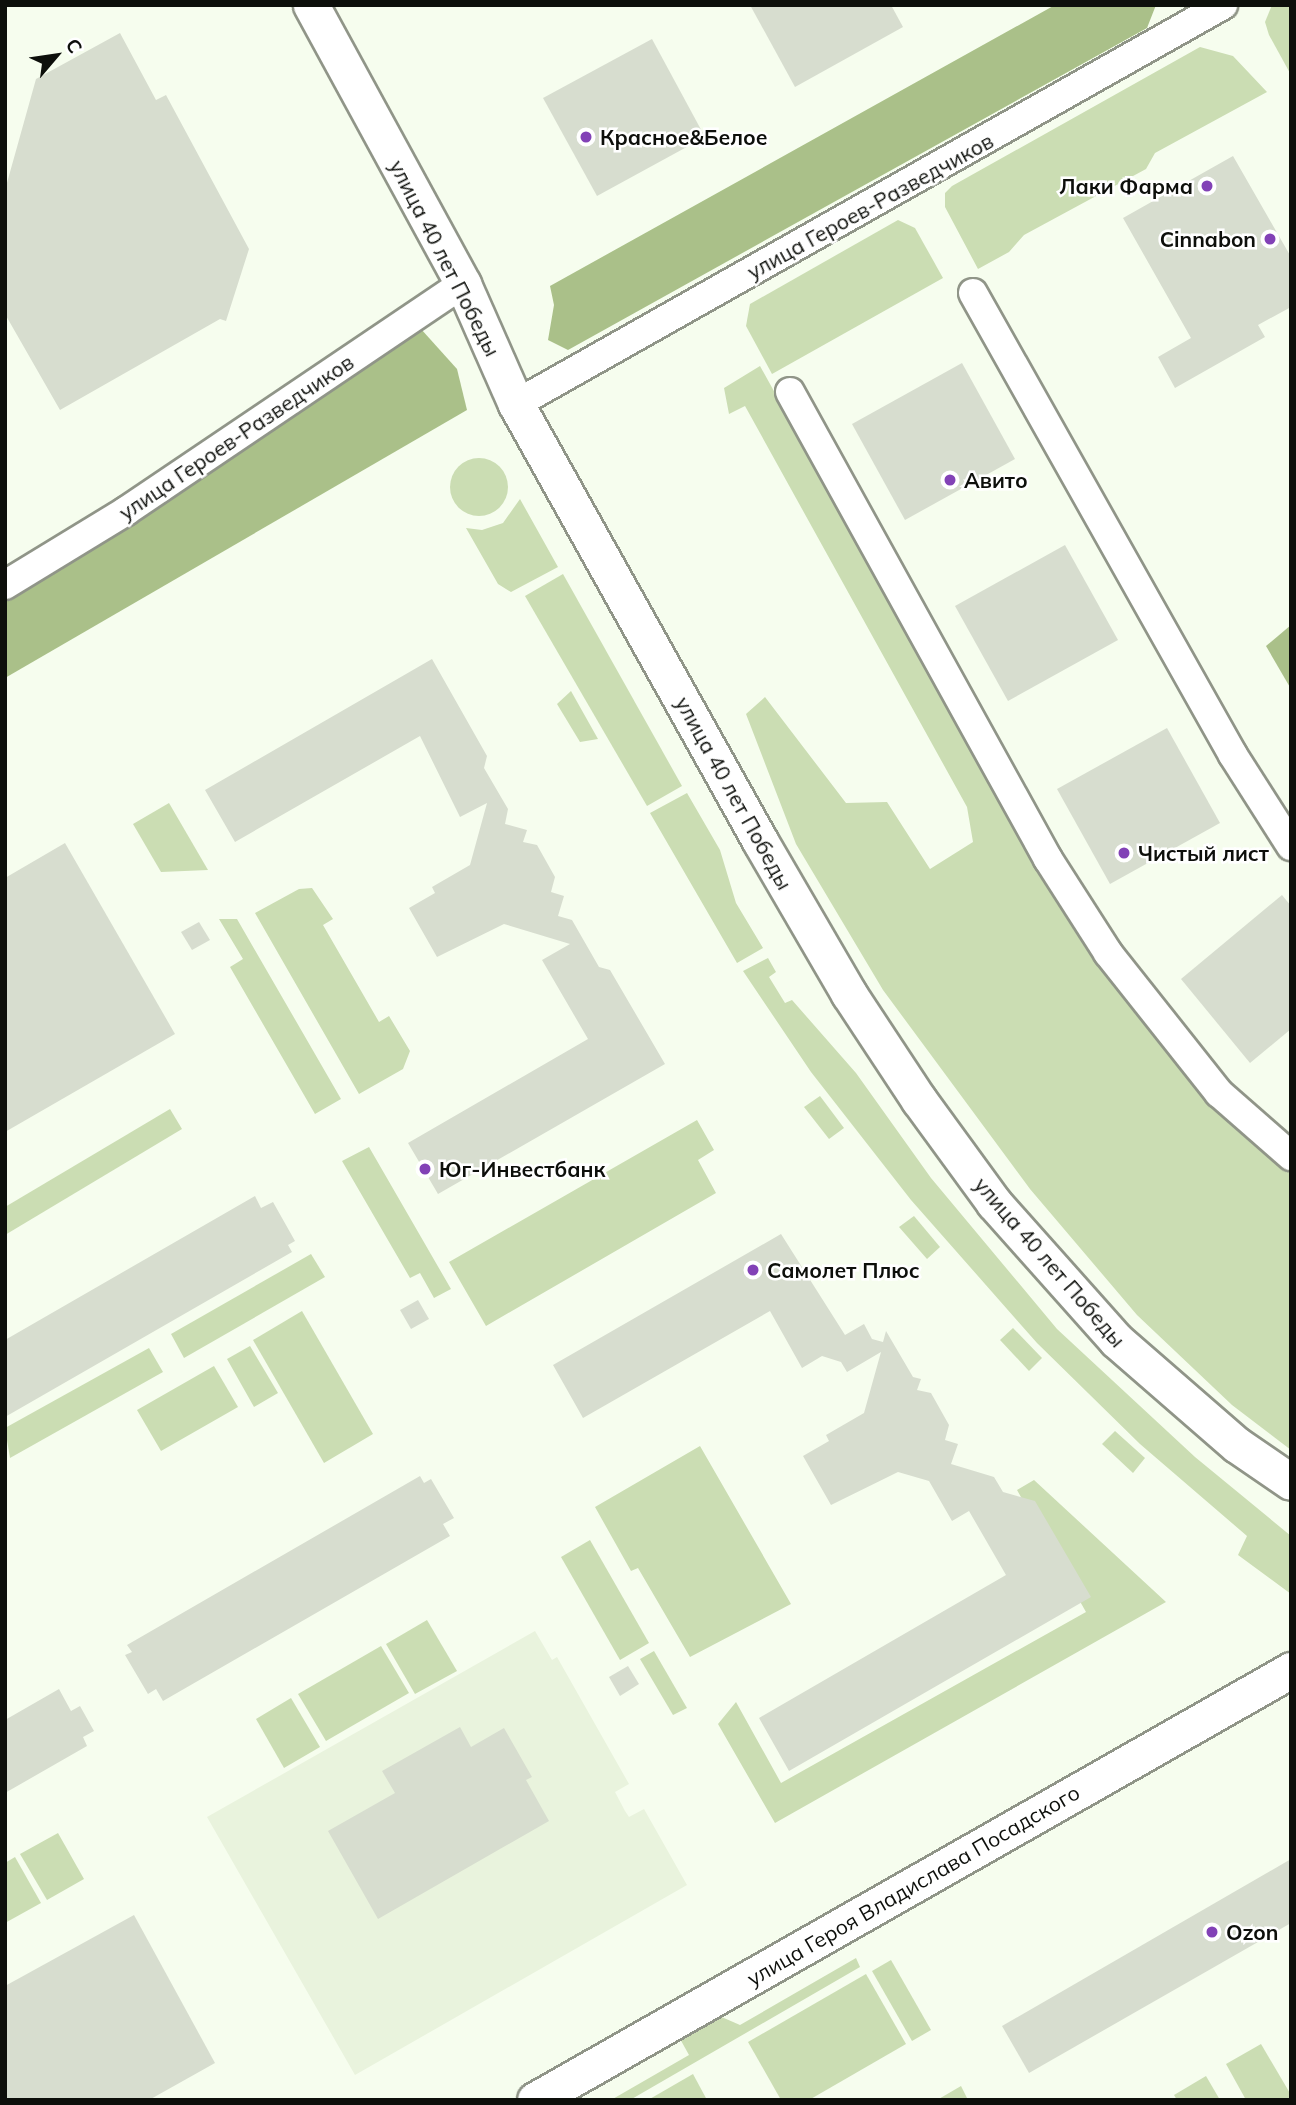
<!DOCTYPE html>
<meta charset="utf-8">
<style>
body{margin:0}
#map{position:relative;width:1296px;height:2105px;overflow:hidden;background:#f6fdee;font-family:Mulish,sans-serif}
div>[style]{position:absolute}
.built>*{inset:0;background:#e9f3dd}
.green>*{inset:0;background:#cbddb3}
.round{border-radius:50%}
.forest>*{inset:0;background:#aac089}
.building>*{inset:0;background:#d7ddcf}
.roads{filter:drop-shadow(2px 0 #909588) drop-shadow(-2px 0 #909588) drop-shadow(0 2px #909588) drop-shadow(0 -2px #909588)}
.minor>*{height:28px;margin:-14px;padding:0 14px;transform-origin:14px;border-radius:14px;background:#fff}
.tertiary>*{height:35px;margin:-17.5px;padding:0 17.5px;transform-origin:17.5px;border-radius:17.5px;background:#fff}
.dots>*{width:19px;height:19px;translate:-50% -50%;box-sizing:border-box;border:4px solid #fff;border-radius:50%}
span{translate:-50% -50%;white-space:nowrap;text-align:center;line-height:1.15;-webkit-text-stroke:5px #fff;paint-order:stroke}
.poi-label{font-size:21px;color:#0d0f0b;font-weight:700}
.left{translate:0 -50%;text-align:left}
.right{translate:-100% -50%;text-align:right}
.street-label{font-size:21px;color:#0d0f0b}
.frame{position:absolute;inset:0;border:7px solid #0d0f0b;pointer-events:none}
.north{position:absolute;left:21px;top:21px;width:70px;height:70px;-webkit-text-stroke:5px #fff;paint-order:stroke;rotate:61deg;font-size:19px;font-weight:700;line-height:28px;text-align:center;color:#0d0f0b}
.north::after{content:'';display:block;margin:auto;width:24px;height:32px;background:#0d0f0b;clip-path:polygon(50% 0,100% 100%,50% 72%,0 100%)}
</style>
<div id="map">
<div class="built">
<div style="clip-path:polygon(535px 1631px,552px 1660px,557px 1657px,629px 1784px,615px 1792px,625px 1811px,629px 1817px,644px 1809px,687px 1885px,355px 2075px,207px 1817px)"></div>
</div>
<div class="green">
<div style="clip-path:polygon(1272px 5px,1291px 5px,1291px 75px,1269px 35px,1265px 22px)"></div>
<div style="clip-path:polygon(1200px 47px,1233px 56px,1267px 92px,1155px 153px,1146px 169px,1024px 235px,1009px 252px,978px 269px,945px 207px,945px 193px,952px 186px)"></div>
<div style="clip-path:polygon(898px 220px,915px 228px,943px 278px,772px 374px,746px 326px,750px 304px)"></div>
<div style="clip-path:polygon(760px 366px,1050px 890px,1104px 969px,1214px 1105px,1291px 1172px,1291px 1450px,1232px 1405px,1137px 1315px,1030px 1189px,883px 990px,796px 844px,746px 714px,765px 697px,846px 803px,887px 802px,930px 869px,973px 842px,967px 807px,745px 406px,729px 414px,724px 388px)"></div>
<div class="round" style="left:450px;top:458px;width:58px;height:58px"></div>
<div style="clip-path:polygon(520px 499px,558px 567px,511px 592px,498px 584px,466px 528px,482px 530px,503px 523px)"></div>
<div style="clip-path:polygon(563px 574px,682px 786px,647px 806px,525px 596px)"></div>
<div style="clip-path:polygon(571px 691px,598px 739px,580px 742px,557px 704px)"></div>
<div style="clip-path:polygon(687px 793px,720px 850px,736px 903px,763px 948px,737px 963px,650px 813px)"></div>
<div style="clip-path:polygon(169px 803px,208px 870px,161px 872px,133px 824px)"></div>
<div style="clip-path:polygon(312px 888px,333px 919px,323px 925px,379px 1022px,389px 1016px,410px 1051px,403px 1069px,359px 1094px,255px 913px,299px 889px)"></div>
<div style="clip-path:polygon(219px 919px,237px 919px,341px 1099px,315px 1114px,230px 967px,243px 959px)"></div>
<div style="clip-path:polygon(768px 958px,776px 972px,769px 977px,785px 1003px,792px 1000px,856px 1073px,931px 1178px,1057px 1329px,1195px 1457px,1291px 1536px,1291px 1594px,1238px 1555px,1247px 1536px,1140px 1444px,1037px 1343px,911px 1200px,811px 1072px,743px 971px)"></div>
<div style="clip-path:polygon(820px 1096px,844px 1128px,829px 1139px,804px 1107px)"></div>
<div style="clip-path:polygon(170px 1109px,182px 1129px,5px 1235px,5px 1207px)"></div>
<div style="clip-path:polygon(697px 1120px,714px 1150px,698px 1160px,716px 1193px,486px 1326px,449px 1262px)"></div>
<div style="clip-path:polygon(369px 1147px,451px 1289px,434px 1298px,420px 1273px,410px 1278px,342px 1161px)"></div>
<div style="clip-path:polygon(914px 1216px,940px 1247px,927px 1259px,899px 1227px)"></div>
<div style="clip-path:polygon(311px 1254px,325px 1277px,184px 1358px,171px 1334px)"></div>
<div style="clip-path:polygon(302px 1311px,373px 1434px,324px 1463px,253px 1340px)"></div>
<div style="clip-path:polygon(1013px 1328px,1042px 1358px,1029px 1371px,1000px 1340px)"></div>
<div style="clip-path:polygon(250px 1346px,278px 1393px,254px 1407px,227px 1359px)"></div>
<div style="clip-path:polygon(149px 1348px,163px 1372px,10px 1458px,5px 1428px)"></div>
<div style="clip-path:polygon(214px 1366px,238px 1407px,161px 1451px,137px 1410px)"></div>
<div style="clip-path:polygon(1115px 1431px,1145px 1458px,1133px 1473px,1102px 1444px)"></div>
<div style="clip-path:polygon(700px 1446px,791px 1604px,690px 1657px,638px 1568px,631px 1571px,595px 1507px)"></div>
<div style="clip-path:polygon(1034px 1480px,1166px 1602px,775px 1823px,718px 1724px,736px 1702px,781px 1783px,1086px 1612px,1017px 1490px)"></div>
<div style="clip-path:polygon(590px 1540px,649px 1643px,620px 1660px,561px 1557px)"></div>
<div style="clip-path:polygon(427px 1620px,457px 1671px,415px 1694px,386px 1644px)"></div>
<div style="clip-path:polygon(381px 1646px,409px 1693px,326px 1741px,298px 1694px)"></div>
<div style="clip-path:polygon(654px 1651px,687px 1708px,673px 1715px,640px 1659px)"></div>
<div style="clip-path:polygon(291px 1698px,320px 1747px,284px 1768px,256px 1719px)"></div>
<div style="clip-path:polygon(58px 1833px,84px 1879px,47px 1900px,20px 1854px)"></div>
<div style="clip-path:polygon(15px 1857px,41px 1903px,5px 1923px,5px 1863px)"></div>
<div style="clip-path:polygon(856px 1958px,860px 1967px,630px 2100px,611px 2100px,689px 2055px,679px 2037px,717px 2015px,740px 2025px)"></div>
<div style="clip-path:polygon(891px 1960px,931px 2030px,912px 2041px,872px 1971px)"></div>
<div style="clip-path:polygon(866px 1974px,906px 2044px,809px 2100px,781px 2100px,748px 2042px)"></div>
<div style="clip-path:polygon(1261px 2044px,1291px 2095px,1291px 2100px,1246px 2100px,1226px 2064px)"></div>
<div style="clip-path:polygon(693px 2074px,707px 2100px,648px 2100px)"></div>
<div style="clip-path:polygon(1206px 2076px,1220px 2100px,1177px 2100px,1174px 2095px)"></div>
<div style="clip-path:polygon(961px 2086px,968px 2100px,937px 2100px)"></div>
</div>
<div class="forest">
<div style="clip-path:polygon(1055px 5px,1156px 5px,1147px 28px,568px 350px,548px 340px,554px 305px,550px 286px)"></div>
<div style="clip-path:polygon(421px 329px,457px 369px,467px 410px,5px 678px,5px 596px)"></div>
<div style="clip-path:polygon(1291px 625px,1291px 689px,1266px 646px)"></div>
</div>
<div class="building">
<div style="clip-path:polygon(750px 5px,891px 5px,903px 27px,795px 87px)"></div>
<div style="clip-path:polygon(120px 33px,156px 100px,166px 95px,249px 249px,226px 321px,220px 319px,60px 410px,5px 314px,5px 190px,36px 79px)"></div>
<div style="clip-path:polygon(652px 39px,705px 137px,597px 196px,543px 98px)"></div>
<div style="clip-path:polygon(1233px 156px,1291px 257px,1291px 307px,1258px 325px,1265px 337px,1175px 388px,1158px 357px,1191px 338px,1123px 218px)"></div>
<div style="clip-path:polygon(962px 363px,1015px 459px,905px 520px,852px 424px)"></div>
<div style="clip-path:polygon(1065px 545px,1118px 640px,1008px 701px,955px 606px)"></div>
<div style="clip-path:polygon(432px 659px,487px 756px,484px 768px,508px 809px,505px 824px,527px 830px,523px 842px,537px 845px,555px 877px,551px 892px,564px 896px,558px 916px,572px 920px,599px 967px,610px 970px,665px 1064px,438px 1194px,408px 1143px,588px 1039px,542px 960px,570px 944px,504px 924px,437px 957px,409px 908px,435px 893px,432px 887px,470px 865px,487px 803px,460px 817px,420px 736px,235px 842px,205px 790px)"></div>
<div style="clip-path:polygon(1167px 728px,1220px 823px,1110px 884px,1057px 789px)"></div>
<div style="clip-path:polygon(65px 843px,175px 1034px,5px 1132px,5px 878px)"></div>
<div style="clip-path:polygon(1282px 895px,1291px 906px,1291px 1029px,1250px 1063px,1181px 979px)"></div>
<div style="clip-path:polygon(199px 922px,210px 940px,192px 950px,181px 932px)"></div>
<div style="clip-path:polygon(255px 1196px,261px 1208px,273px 1202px,295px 1241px,288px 1245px,292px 1252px,5px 1417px,5px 1340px)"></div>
<div style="clip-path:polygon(781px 1234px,845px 1335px,864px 1324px,872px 1339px,883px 1342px,886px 1331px,913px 1377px,921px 1379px,917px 1390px,931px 1393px,949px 1425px,945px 1440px,958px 1444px,951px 1464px,994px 1477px,1003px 1492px,1035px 1501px,1091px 1597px,789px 1771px,759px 1718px,1006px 1575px,969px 1511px,952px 1521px,929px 1481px,898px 1472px,831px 1505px,803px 1456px,829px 1441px,826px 1435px,864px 1413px,881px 1352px,847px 1372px,841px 1362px,822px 1356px,802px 1368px,770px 1311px,583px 1418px,553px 1365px)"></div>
<div style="clip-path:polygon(418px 1300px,429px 1319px,411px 1329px,400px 1310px)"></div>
<div style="clip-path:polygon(420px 1476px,424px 1483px,431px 1479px,454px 1518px,443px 1524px,450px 1536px,163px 1701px,156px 1689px,148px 1694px,125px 1655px,132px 1652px,127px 1645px)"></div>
<div style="clip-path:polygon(628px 1666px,639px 1684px,620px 1696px,609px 1677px)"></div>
<div style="clip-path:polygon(59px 1689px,71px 1711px,80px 1706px,94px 1731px,83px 1737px,87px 1746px,5px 1793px,5px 1720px)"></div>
<div style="clip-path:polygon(460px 1727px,471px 1747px,504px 1728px,532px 1777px,526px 1780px,549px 1821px,378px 1919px,328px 1831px,395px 1793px,382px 1771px)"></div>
<div style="clip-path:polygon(1291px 1859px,1291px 1923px,1029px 2073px,1002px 2026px)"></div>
<div style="clip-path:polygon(134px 1915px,215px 2063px,149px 2100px,5px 2100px,5px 1986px)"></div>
</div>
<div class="roads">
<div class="minor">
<div style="left:973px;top:293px;width:530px;rotate:60.63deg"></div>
<div style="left:1233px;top:755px;width:108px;rotate:57.5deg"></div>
<div style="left:790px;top:392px;width:534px;rotate:61.08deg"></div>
<div style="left:1048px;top:859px;width:112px;rotate:57.4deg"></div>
<div style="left:1108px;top:953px;width:179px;rotate:51.6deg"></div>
<div style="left:1219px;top:1093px;width:96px;rotate:41.2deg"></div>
<div style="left:516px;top:404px;width:812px;rotate:-29.44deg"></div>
<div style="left:5px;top:585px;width:142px;rotate:-31.4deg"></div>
<div style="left:126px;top:511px;width:406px;rotate:-34deg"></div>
</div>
<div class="tertiary">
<div style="left:311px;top:5px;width:318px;rotate:61.4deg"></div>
<div style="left:463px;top:284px;width:131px;rotate:66.2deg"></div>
<div style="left:516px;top:404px;width:501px;rotate:60.82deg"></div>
<div style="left:760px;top:841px;width:177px;rotate:59.8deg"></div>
<div style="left:849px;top:994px;width:127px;rotate:56.6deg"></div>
<div style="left:919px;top:1100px;width:127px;rotate:53.9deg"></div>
<div style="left:994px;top:1203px;width:183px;rotate:48.3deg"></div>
<div style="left:1116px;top:1340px;width:160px;rotate:41deg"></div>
<div style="left:1237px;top:1445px;width:65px;rotate:34.4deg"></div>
<div style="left:535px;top:2100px;width:870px;rotate:-29.63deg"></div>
</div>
</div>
<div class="dots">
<div style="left:586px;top:137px;background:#8241b6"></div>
<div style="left:1207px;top:186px;background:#8241b6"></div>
<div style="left:1270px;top:239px;background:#8241b6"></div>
<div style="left:950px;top:480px;background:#8241b6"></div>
<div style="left:1124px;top:853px;background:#8241b6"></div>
<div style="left:425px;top:1169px;background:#8241b6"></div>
<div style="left:753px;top:1270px;background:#8241b6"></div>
<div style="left:1212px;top:1932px;background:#8241b6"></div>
</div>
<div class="poi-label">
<span class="left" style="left:600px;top:137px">Красное&amp;Белое</span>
<span class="right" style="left:1193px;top:186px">Лаки Фарма</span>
<span class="right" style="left:1256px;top:239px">Cinnabon</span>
<span class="left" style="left:964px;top:480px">Авито</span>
<span class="left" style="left:1138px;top:853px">Чистый лист</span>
<span class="left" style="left:439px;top:1169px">Юг-Инвестбанк</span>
<span class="left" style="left:767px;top:1270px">Самолет Плюс</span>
<span class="left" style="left:1226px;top:1932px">Ozon</span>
</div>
<div class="street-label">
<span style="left:870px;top:206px;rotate:-29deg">улица Героев-Разведчиков</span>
<span style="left:445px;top:258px;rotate:63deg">улица 40 лет Победы</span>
<span style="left:236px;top:437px;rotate:-34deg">улица Героев-Разведчиков</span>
<span style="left:734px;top:793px;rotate:61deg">улица 40 лет Победы</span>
<span style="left:1050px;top:1262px;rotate:49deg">улица 40 лет Победы</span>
<span style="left:913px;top:1885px;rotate:-30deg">улица Героя Владислава Посадского</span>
</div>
<div class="frame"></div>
<div class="north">С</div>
</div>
